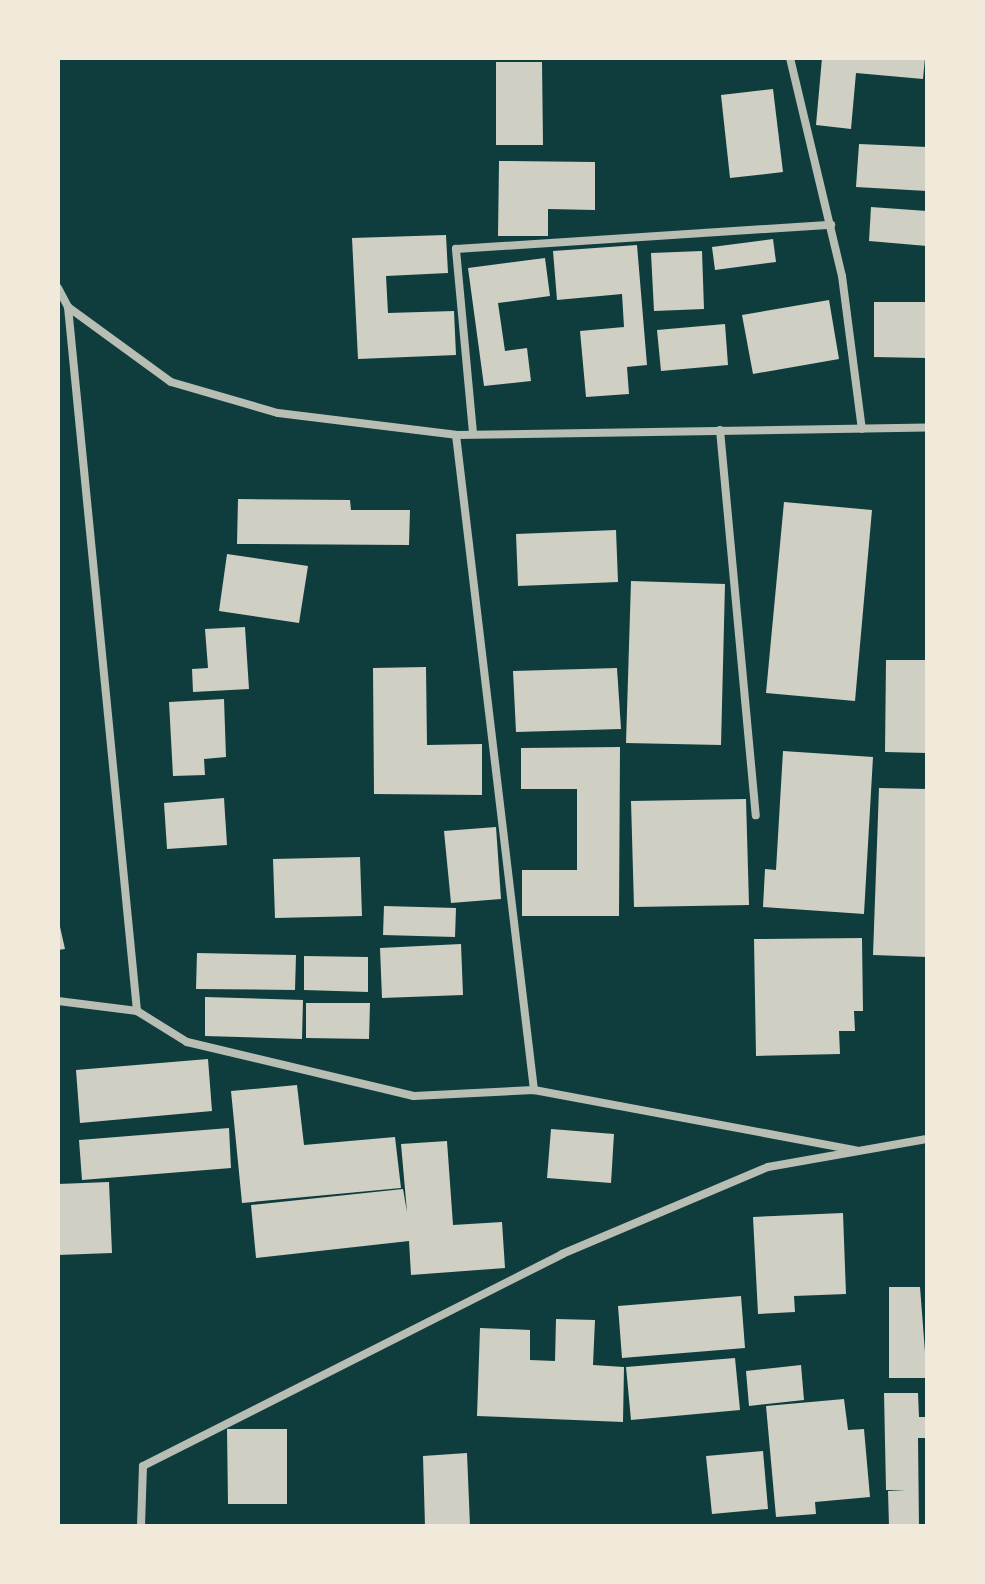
<!DOCTYPE html>
<style>
body{margin:0}
#map{position:relative;width:985px;height:1584px;overflow:hidden;background:#0f3d3e;font-family:"Varela Round",sans-serif}
div>[style]{position:absolute}
.building>*{inset:0;background:#cfcfc3}
.minor>*{height:8px;margin:-4px;padding:0 4px;transform-origin:4px;border-radius:4px;background:#b8beb3}
span{translate:-50% -50%;white-space:nowrap;text-align:center;line-height:1.15;-webkit-text-stroke:8px #f1e9da;paint-order:stroke}
.frame{position:absolute;inset:0;border:60px solid #f1e9da;pointer-events:none}
</style>
<div id="map">
<div class="building">
<div style="clip-path:polygon(822px 58px,925px 58px,923px 79px,856px 73px,851px 129px,816px 125px)"></div>
<div style="clip-path:polygon(496px 62px,542px 62px,543px 145px,496px 145px)"></div>
<div style="clip-path:polygon(773px 89px,783px 172px,730px 178px,721px 95px)"></div>
<div style="clip-path:polygon(859px 144px,927px 147px,927px 191px,856px 187px)"></div>
<div style="clip-path:polygon(499px 161px,595px 162px,595px 210px,548px 209px,548px 236px,498px 236px)"></div>
<div style="clip-path:polygon(871px 207px,927px 211px,927px 246px,869px 241px)"></div>
<div style="clip-path:polygon(446px 235px,448px 273px,386px 276px,388px 313px,454px 311px,456px 355px,358px 359px,352px 238px)"></div>
<div style="clip-path:polygon(773px 239px,776px 262px,715px 270px,712px 247px)"></div>
<div style="clip-path:polygon(637px 245px,647px 365px,627px 367px,629px 394px,586px 397px,580px 331px,624px 327px,622px 294px,557px 300px,553px 251px)"></div>
<div style="clip-path:polygon(702px 251px,704px 309px,654px 311px,651px 253px)"></div>
<div style="clip-path:polygon(545px 258px,550px 296px,498px 303px,505px 351px,527px 348px,531px 381px,484px 386px,468px 268px)"></div>
<div style="clip-path:polygon(829px 300px,839px 359px,753px 374px,742px 315px)"></div>
<div style="clip-path:polygon(874px 302px,927px 302px,927px 358px,874px 357px)"></div>
<div style="clip-path:polygon(725px 324px,728px 365px,661px 371px,657px 330px)"></div>
<div style="clip-path:polygon(238px 499px,350px 500px,351px 510px,410px 510px,409px 545px,237px 544px)"></div>
<div style="clip-path:polygon(784px 502px,872px 510px,855px 701px,766px 693px)"></div>
<div style="clip-path:polygon(616px 530px,618px 582px,518px 586px,516px 534px)"></div>
<div style="clip-path:polygon(227px 554px,308px 566px,299px 623px,219px 611px)"></div>
<div style="clip-path:polygon(631px 581px,725px 584px,721px 745px,626px 743px)"></div>
<div style="clip-path:polygon(245px 627px,249px 689px,193px 692px,192px 669px,208px 668px,205px 629px)"></div>
<div style="clip-path:polygon(886px 660px,927px 660px,927px 753px,885px 752px)"></div>
<div style="clip-path:polygon(426px 667px,427px 745px,482px 744px,482px 795px,374px 794px,373px 668px)"></div>
<div style="clip-path:polygon(617px 668px,621px 729px,516px 732px,513px 671px)"></div>
<div style="clip-path:polygon(224px 699px,226px 757px,204px 759px,205px 775px,173px 776px,169px 702px)"></div>
<div style="clip-path:polygon(620px 747px,619px 916px,522px 916px,522px 870px,577px 870px,577px 789px,521px 789px,521px 748px)"></div>
<div style="clip-path:polygon(783px 751px,873px 757px,864px 914px,763px 907px,765px 869px,776px 870px)"></div>
<div style="clip-path:polygon(879px 788px,927px 789px,927px 957px,873px 955px)"></div>
<div style="clip-path:polygon(224px 798px,227px 845px,167px 849px,164px 803px)"></div>
<div style="clip-path:polygon(746px 799px,749px 905px,634px 907px,631px 801px)"></div>
<div style="clip-path:polygon(496px 827px,501px 899px,451px 903px,444px 831px)"></div>
<div style="clip-path:polygon(360px 857px,362px 916px,275px 918px,273px 859px)"></div>
<div style="clip-path:polygon(384px 906px,456px 908px,455px 937px,383px 935px)"></div>
<div style="clip-path:polygon(58px 918px,65px 949px,58px 950px)"></div>
<div style="clip-path:polygon(862px 938px,863px 1011px,854px 1011px,855px 1031px,839px 1031px,840px 1054px,756px 1056px,754px 939px)"></div>
<div style="clip-path:polygon(461px 944px,463px 995px,382px 998px,380px 948px)"></div>
<div style="clip-path:polygon(197px 953px,296px 955px,295px 990px,196px 989px)"></div>
<div style="clip-path:polygon(304px 956px,368px 957px,368px 992px,304px 990px)"></div>
<div style="clip-path:polygon(205px 997px,303px 1000px,302px 1039px,205px 1036px)"></div>
<div style="clip-path:polygon(306px 1003px,370px 1003px,369px 1039px,306px 1038px)"></div>
<div style="clip-path:polygon(208px 1059px,212px 1111px,80px 1123px,76px 1070px)"></div>
<div style="clip-path:polygon(297px 1085px,304px 1145px,395px 1137px,401px 1188px,242px 1203px,231px 1091px)"></div>
<div style="clip-path:polygon(229px 1128px,231px 1168px,82px 1180px,79px 1140px)"></div>
<div style="clip-path:polygon(551px 1129px,614px 1134px,611px 1183px,547px 1178px)"></div>
<div style="clip-path:polygon(447px 1141px,453px 1225px,502px 1222px,505px 1268px,411px 1275px,409px 1241px,256px 1258px,251px 1205px,403px 1189px,407px 1212px,401px 1144px)"></div>
<div style="clip-path:polygon(109px 1182px,112px 1253px,58px 1255px,58px 1184px)"></div>
<div style="clip-path:polygon(843px 1213px,846px 1294px,794px 1296px,795px 1312px,758px 1314px,753px 1217px)"></div>
<div style="clip-path:polygon(889px 1287px,920px 1287px,927px 1378px,889px 1378px)"></div>
<div style="clip-path:polygon(741px 1296px,745px 1348px,622px 1358px,618px 1306px)"></div>
<div style="clip-path:polygon(556px 1319px,595px 1320px,593px 1365px,624px 1367px,623px 1422px,477px 1416px,480px 1328px,530px 1330px,530px 1360px,555px 1361px)"></div>
<div style="clip-path:polygon(735px 1358px,740px 1410px,631px 1420px,626px 1367px)"></div>
<div style="clip-path:polygon(801px 1365px,804px 1400px,749px 1406px,746px 1371px)"></div>
<div style="clip-path:polygon(884px 1393px,918px 1393px,919px 1417px,927px 1417px,927px 1438px,918px 1438px,919px 1526px,889px 1526px,888px 1491px,906px 1490px,886px 1490px)"></div>
<div style="clip-path:polygon(844px 1399px,848px 1430px,864px 1429px,870px 1497px,815px 1502px,816px 1514px,776px 1517px,766px 1406px)"></div>
<div style="clip-path:polygon(227px 1429px,287px 1429px,287px 1504px,228px 1504px)"></div>
<div style="clip-path:polygon(763px 1451px,768px 1509px,712px 1514px,706px 1456px)"></div>
<div style="clip-path:polygon(467px 1453px,470px 1526px,425px 1526px,423px 1456px)"></div>
</div>
<div class="minor">
<div style="left:790px;top:58px;width:224px;rotate:76.6deg"></div>
<div style="left:842px;top:276px;width:154px;rotate:82.6deg"></div>
<div style="left:58px;top:288px;width:21px;rotate:62deg"></div>
<div style="left:68px;top:307px;width:127px;rotate:36.1deg"></div>
<div style="left:171px;top:382px;width:111px;rotate:16.2deg"></div>
<div style="left:278px;top:413px;width:179px;rotate:7deg"></div>
<div style="left:456px;top:435px;width:471px;rotate:-0.9deg"></div>
<div style="left:68px;top:307px;width:707px;rotate:84.4deg"></div>
<div style="left:720px;top:430px;width:387px;rotate:84.7deg"></div>
<div style="left:473px;top:433px;width:185px;rotate:-95.3deg"></div>
<div style="left:456px;top:249px;width:376px;rotate:-3.7deg"></div>
<div style="left:456px;top:435px;width:660px;rotate:83.21deg"></div>
<div style="left:58px;top:1001px;width:80px;rotate:7.2deg"></div>
<div style="left:137px;top:1011px;width:59px;rotate:31.8deg"></div>
<div style="left:187px;top:1042px;width:233px;rotate:13.4deg"></div>
<div style="left:414px;top:1096px;width:120px;rotate:-2.9deg"></div>
<div style="left:534px;top:1090px;width:328px;rotate:10.6deg"></div>
<div style="left:141px;top:1526px;width:60px;rotate:-88.1deg"></div>
<div style="left:143px;top:1466px;width:470px;rotate:-26.8deg"></div>
<div style="left:562px;top:1254px;width:224px;rotate:-22.9deg"></div>
<div style="left:768px;top:1167px;width:161px;rotate:-10deg"></div>
</div>
<div class="frame"></div>
</div>
